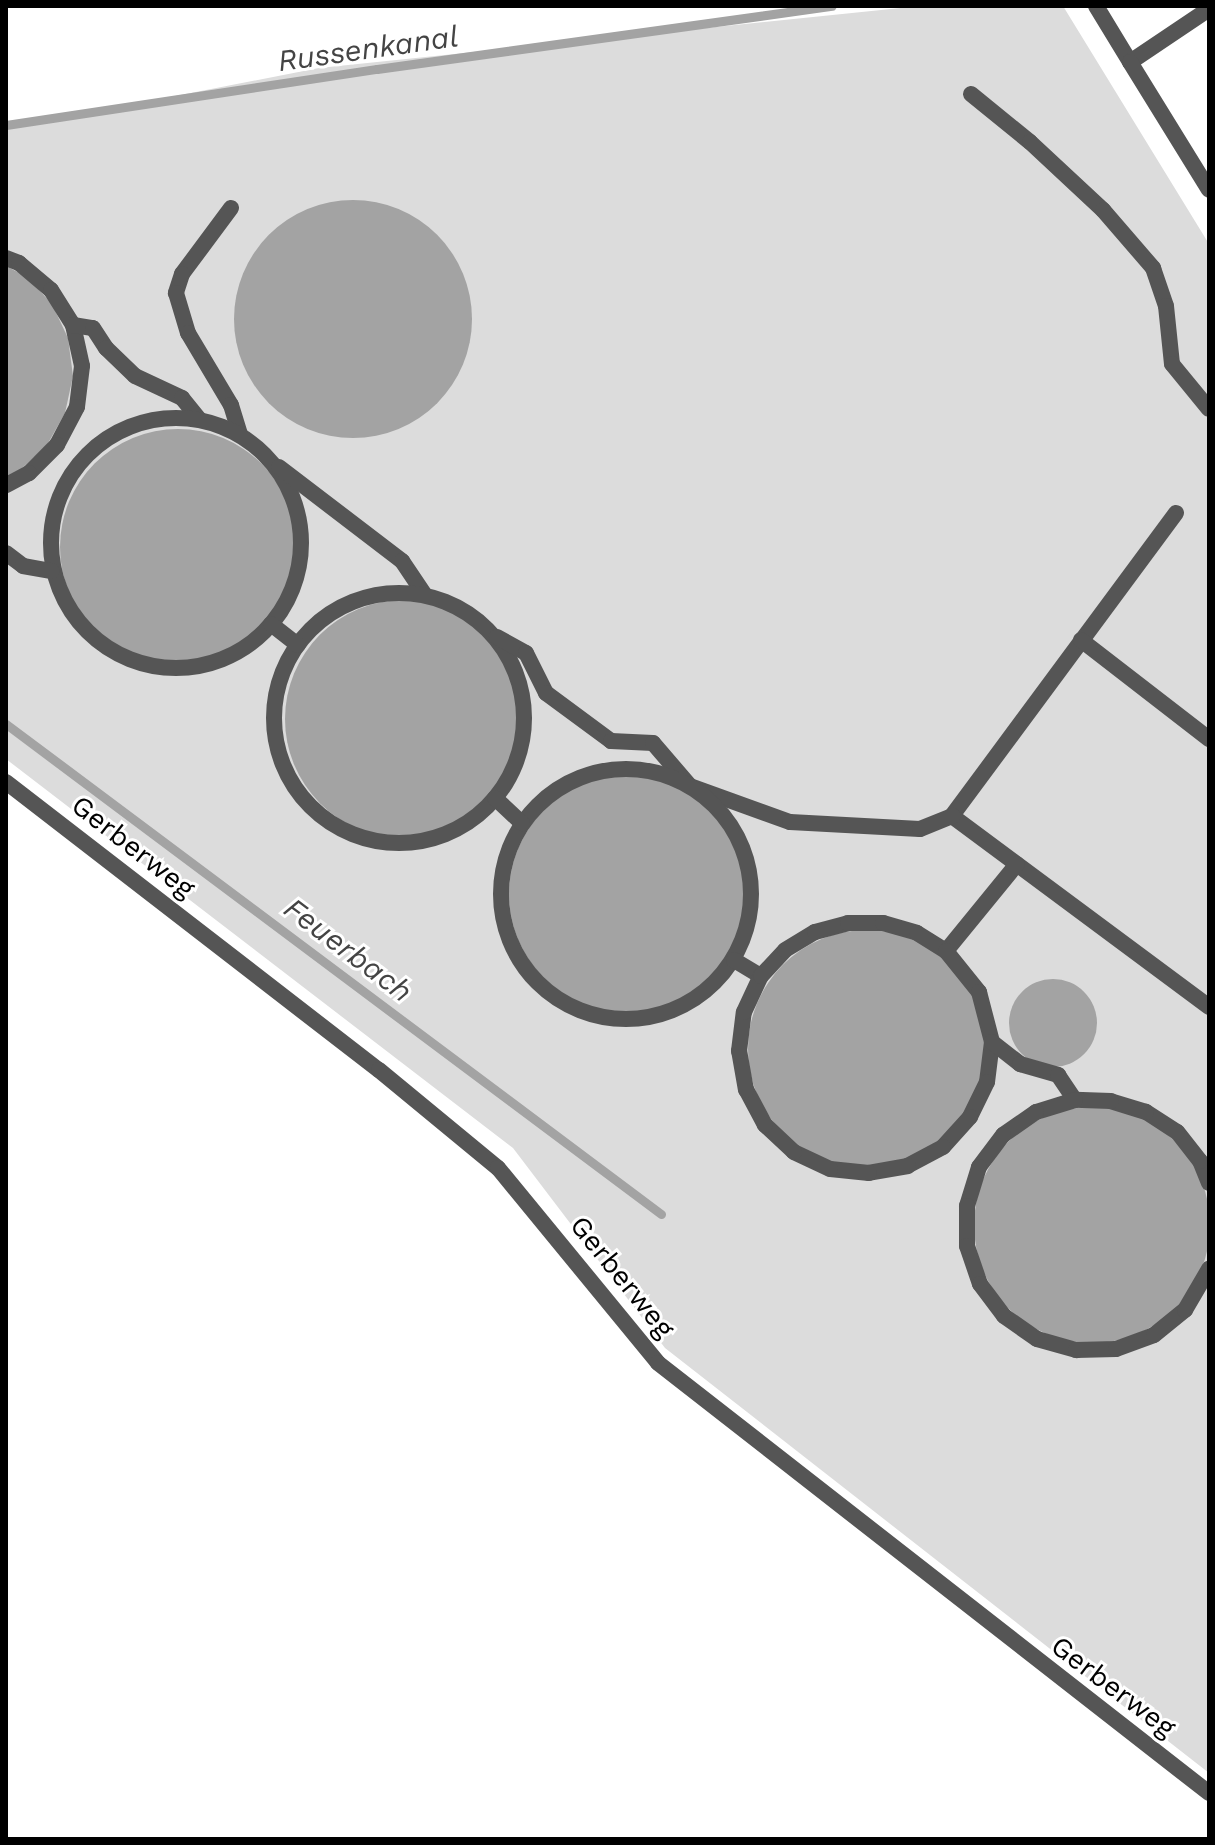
<!DOCTYPE html>
<style>
body{margin:0}
#map{position:relative;width:1215px;height:1845px;overflow:hidden;background:#fff;font-family:"Work Sans",sans-serif}
div>[style]{position:absolute}
.green>*{inset:0;background:#dcdcdc}
.water>*{inset:0;background:#a3a3a3}
.round{border-radius:50%}
.stream>*{height:9px;margin:-4.5px;padding:0 4.5px;transform-origin:4.5px;border-radius:4.5px;background:#a3a3a3}
.service>*{height:16px;margin:-8px;padding:0 8px;transform-origin:8px;border-radius:8px;background:#555}
.service>.ring{margin:-8px;padding:0;box-sizing:content-box;background:none;border:16px solid #555;border-radius:50%}
.minor>*{height:16px;margin:-8px;padding:0 8px;transform-origin:8px;border-radius:8px;background:#555}
span{translate:-50% -50%;white-space:nowrap;text-align:center;line-height:1.15;-webkit-text-stroke:6px #fff;paint-order:stroke}
.street-label{font-size:28px;color:#000}
.water-label{font-size:30px;color:#444;font-style:italic}
.frame{position:absolute;inset:0;border:8px solid #000;pointer-events:none}
</style>
<div id="map">
<div class="green">
<div style="clip-path:polygon(920px 6px,1063px 6px,1209px 244px,1209px 1773px,665px 1348px,513px 1148px,6px 759px,6px 129px,319px 68px)"></div>
</div>
<div class="water">
<div class="round" style="left:234px;top:200px;width:238px;height:238px"></div>
<div style="clip-path:polygon(6px 266px,27px 277px,52px 304px,68px 338px,73px 376px,65px 413px,47px 445px,19px 471px,6px 477px)"></div>
<div class="round" style="left:60px;top:429px;width:236px;height:236px"></div>
<div class="round" style="left:285px;top:600px;width:238px;height:238px"></div>
<div class="round" style="left:509px;top:775px;width:238px;height:238px"></div>
<div class="round" style="left:748px;top:930px;width:238px;height:238px"></div>
<div class="round" style="left:1009px;top:979px;width:88px;height:88px"></div>
<div class="round" style="left:974px;top:1107px;width:236px;height:236px"></div>
</div>
<div class="stream">
<div style="left:6px;top:125px;width:375px;rotate:-8.6deg"></div>
<div style="left:377px;top:69px;width:459px;rotate:-7.9deg"></div>
<div style="left:6px;top:724px;width:818px;rotate:36.8deg"></div>
</div>
<div class="service">
<div style="left:1096px;top:6px;width:66px;rotate:58.7deg"></div>
<div style="left:971px;top:94px;width:76px;rotate:39.1deg"></div>
<div style="left:1030px;top:142px;width:100px;rotate:43deg"></div>
<div style="left:1103px;top:210px;width:77px;rotate:49.2deg"></div>
<div style="left:1153px;top:268px;width:40px;rotate:71.1deg"></div>
<div style="left:1166px;top:306px;width:58px;rotate:84.1deg"></div>
<div style="left:1172px;top:364px;width:58px;rotate:50.6deg"></div>
<div style="left:231px;top:208px;width:82px;rotate:126.6deg"></div>
<div style="left:182px;top:274px;width:20px;rotate:108deg"></div>
<div style="left:176px;top:293px;width:42px;rotate:73.3deg"></div>
<div style="left:188px;top:333px;width:84px;rotate:59.2deg"></div>
<div style="left:231px;top:405px;width:30px;rotate:73deg"></div>
<div style="left:6px;top:258px;width:14px;rotate:21deg"></div>
<div style="left:19px;top:263px;width:42px;rotate:40.2deg"></div>
<div style="left:51px;top:290px;width:41px;rotate:57.8deg"></div>
<div style="left:73px;top:325px;width:42px;rotate:77.6deg"></div>
<div style="left:82px;top:366px;width:41px;rotate:97deg"></div>
<div style="left:77px;top:407px;width:43px;rotate:117.8deg"></div>
<div style="left:57px;top:445px;width:40px;rotate:135deg"></div>
<div style="left:29px;top:473px;width:26px;rotate:152deg"></div>
<div style="left:73px;top:325px;width:20px;rotate:9deg"></div>
<div style="left:93px;top:328px;width:24px;rotate:57deg"></div>
<div style="left:106px;top:348px;width:40px;rotate:44deg"></div>
<div style="left:135px;top:376px;width:52px;rotate:25.1deg"></div>
<div style="left:182px;top:398px;width:28px;rotate:51deg"></div>
<div class="ring" style="left:51px;top:418px;width:234px;height:234px"></div>
<div style="left:279px;top:467px;width:155px;rotate:37.4deg"></div>
<div style="left:402px;top:561px;width:40px;rotate:56deg"></div>
<div style="left:1176px;top:513px;width:377px;rotate:126.5deg"></div>
<div style="left:952px;top:816px;width:320px;rotate:36.6deg"></div>
<div style="left:6px;top:553px;width:21px;rotate:37deg"></div>
<div style="left:23px;top:566px;width:29px;rotate:10deg"></div>
<div class="ring" style="left:274px;top:593px;width:234px;height:234px"></div>
<div style="left:271px;top:624px;width:34px;rotate:38deg"></div>
<div style="left:497px;top:637px;width:33px;rotate:29deg"></div>
<div style="left:526px;top:653px;width:45px;rotate:63.4deg"></div>
<div style="left:546px;top:693px;width:81px;rotate:36.4deg"></div>
<div style="left:611px;top:741px;width:42px;rotate:2.7deg"></div>
<div style="left:653px;top:743px;width:57px;rotate:49.3deg"></div>
<div style="left:690px;top:786px;width:106px;rotate:19.8deg"></div>
<div style="left:790px;top:822px;width:130px;rotate:3.1deg"></div>
<div style="left:920px;top:829px;width:35px;rotate:-22deg"></div>
<div style="left:1081px;top:640px;width:162px;rotate:37.7deg"></div>
<div class="ring" style="left:501px;top:769px;width:234px;height:234px"></div>
<div style="left:495px;top:798px;width:37px;rotate:43deg"></div>
<div style="left:946px;top:951px;width:112px;rotate:-50.8deg"></div>
<div style="left:734px;top:960px;width:31px;rotate:31deg"></div>
<div style="left:992px;top:1042px;width:40px;rotate:97.1deg"></div>
<div style="left:987px;top:1082px;width:39px;rotate:116deg"></div>
<div style="left:970px;top:1117px;width:40px;rotate:132deg"></div>
<div style="left:943px;top:1147px;width:40px;rotate:152deg"></div>
<div style="left:908px;top:1166px;width:40px;rotate:170deg"></div>
<div style="left:869px;top:1173px;width:39px;rotate:-174deg"></div>
<div style="left:830px;top:1169px;width:40px;rotate:-155deg"></div>
<div style="left:794px;top:1152px;width:40px;rotate:-137deg"></div>
<div style="left:765px;top:1125px;width:40px;rotate:-118deg"></div>
<div style="left:746px;top:1090px;width:40px;rotate:-100deg"></div>
<div style="left:739px;top:1051px;width:39px;rotate:-83deg"></div>
<div style="left:744px;top:1012px;width:40px;rotate:-65deg"></div>
<div style="left:761px;top:976px;width:35px;rotate:-47deg"></div>
<div style="left:785px;top:950px;width:35px;rotate:-31deg"></div>
<div style="left:815px;top:932px;width:34px;rotate:-15deg"></div>
<div style="left:848px;top:923px;width:35px"></div>
<div style="left:883px;top:923px;width:35px;rotate:16deg"></div>
<div style="left:917px;top:933px;width:34px;rotate:32deg"></div>
<div style="left:946px;top:951px;width:53px;rotate:51.2deg"></div>
<div style="left:979px;top:992px;width:52px;rotate:75.4deg"></div>
<div style="left:992px;top:1042px;width:36px;rotate:38deg"></div>
<div style="left:1020px;top:1064px;width:40px;rotate:16deg"></div>
<div style="left:1058px;top:1075px;width:30px;rotate:56deg"></div>
<div style="left:1209px;top:1183px;width:24px;rotate:-112deg"></div>
<div style="left:1200px;top:1161px;width:37px;rotate:-128deg"></div>
<div style="left:1177px;top:1132px;width:37px;rotate:-147deg"></div>
<div style="left:1146px;top:1112px;width:37px;rotate:-163deg"></div>
<div style="left:1111px;top:1101px;width:36px;rotate:-178deg"></div>
<div style="left:1075px;top:1100px;width:41px;rotate:162.9deg"></div>
<div style="left:1036px;top:1112px;width:40px;rotate:145.1deg"></div>
<div style="left:1003px;top:1135px;width:40px;rotate:127deg"></div>
<div style="left:979px;top:1167px;width:41px;rotate:107.1deg"></div>
<div style="left:967px;top:1206px;width:40px;rotate:90deg"></div>
<div style="left:967px;top:1246px;width:40px;rotate:71.1deg"></div>
<div style="left:980px;top:1284px;width:40px;rotate:53deg"></div>
<div style="left:1004px;top:1316px;width:40px;rotate:34.9deg"></div>
<div style="left:1037px;top:1339px;width:41px;rotate:15.8deg"></div>
<div style="left:1076px;top:1350px;width:40px;rotate:-1.4deg"></div>
<div style="left:1116px;top:1349px;width:40px;rotate:-20.2deg"></div>
<div style="left:1154px;top:1335px;width:40px;rotate:-39deg"></div>
<div style="left:1185px;top:1310px;width:48px;rotate:-59.7deg"></div>
</div>
<div class="minor">
<div style="left:1209px;top:9px;width:95px;rotate:146.1deg"></div>
<div style="left:1130px;top:62px;width:150px;rotate:58.3deg"></div>
<div style="left:6px;top:782px;width:471px;rotate:37.7deg"></div>
<div style="left:379px;top:1070px;width:154px;rotate:39.5deg"></div>
<div style="left:498px;top:1168px;width:252px;rotate:50.6deg"></div>
<div style="left:658px;top:1363px;width:699px;rotate:37.97deg"></div>
</div>
<div class="street-label">
<span style="left:133px;top:847px;rotate:38deg">Gerberweg</span>
<span style="left:622px;top:1277px;rotate:51deg">Gerberweg</span>
<span style="left:1113px;top:1687px;rotate:37deg">Gerberweg</span>
</div>
<div class="water-label">
<span style="left:368px;top:49px;rotate:-8deg">Russenkanal</span>
<span style="left:348px;top:950px;rotate:37deg">Feuerbach</span>
</div>
<div class="frame"></div>
</div>
